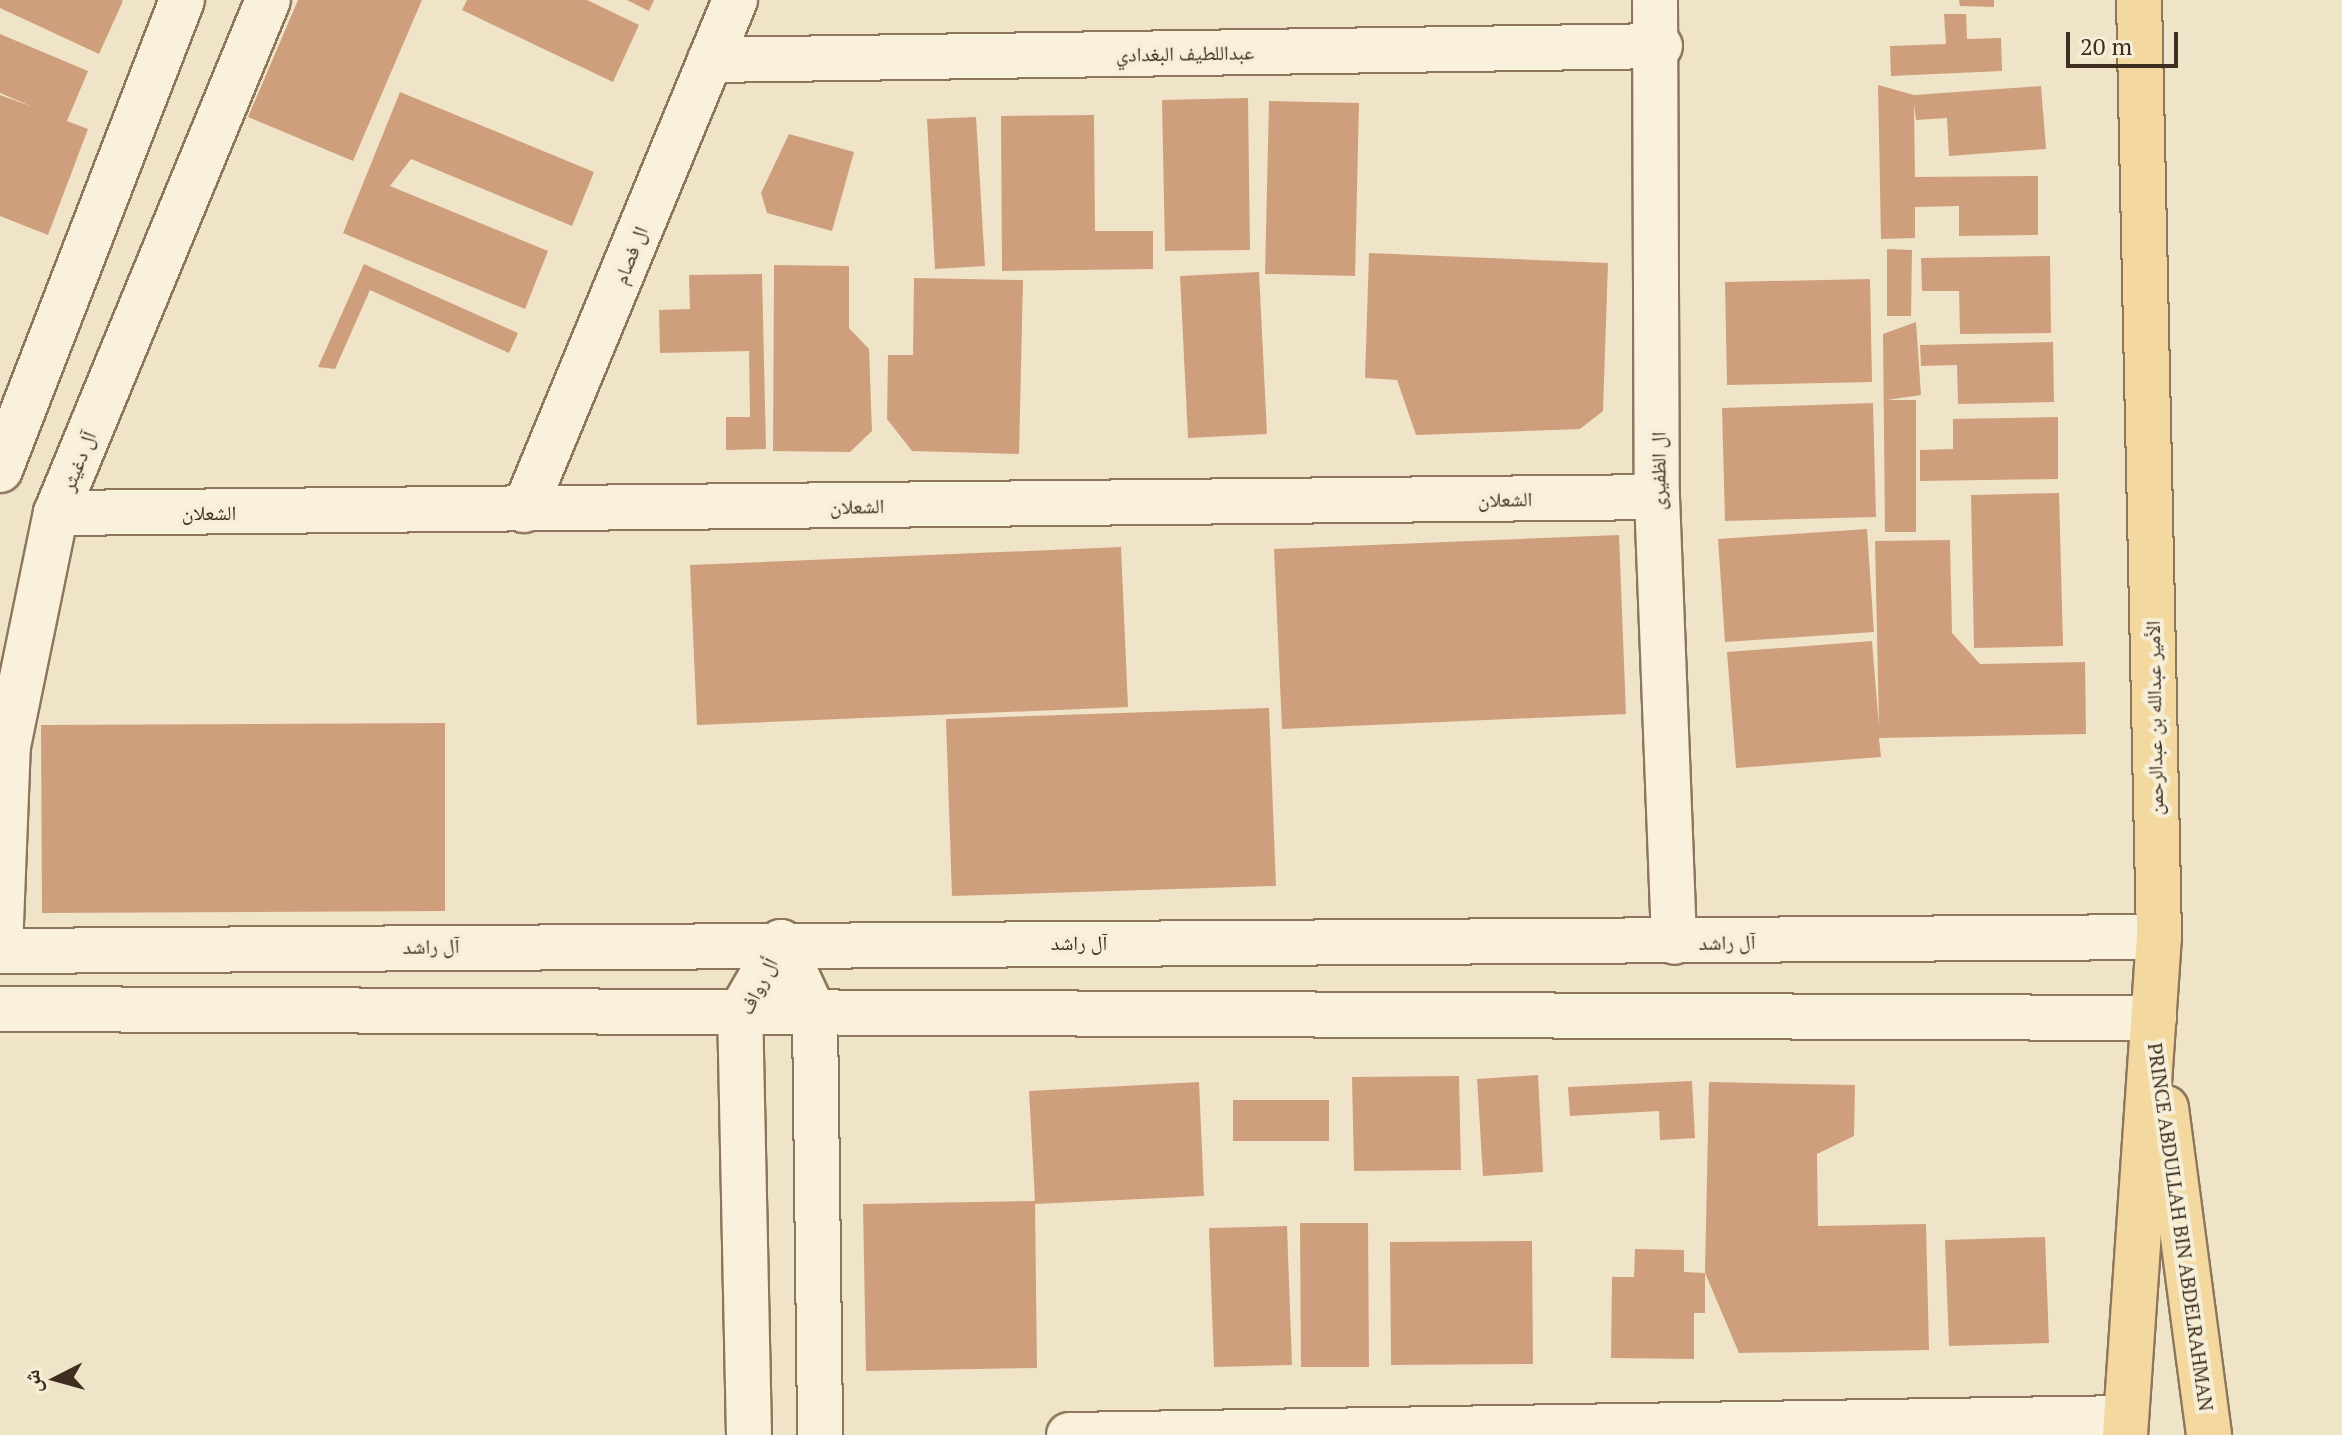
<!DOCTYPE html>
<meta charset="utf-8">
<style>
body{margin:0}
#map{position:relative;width:2342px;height:1435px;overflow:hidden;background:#f0e4c8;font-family:"PT Serif","Noto Naskh Arabic",serif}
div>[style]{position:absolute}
.building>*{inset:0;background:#cf9f7d}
.roads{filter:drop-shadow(2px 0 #8d765c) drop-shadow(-2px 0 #8d765c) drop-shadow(0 2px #8d765c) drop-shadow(0 -2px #8d765c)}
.minor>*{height:44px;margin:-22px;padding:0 22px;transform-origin:22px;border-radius:22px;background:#faf1dc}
.major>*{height:44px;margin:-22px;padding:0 22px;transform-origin:22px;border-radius:22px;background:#f3d9a0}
span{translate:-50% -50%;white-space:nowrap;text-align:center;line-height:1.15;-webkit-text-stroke:8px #f7eed8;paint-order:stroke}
.street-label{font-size:20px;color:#3d2e20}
.north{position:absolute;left:16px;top:1339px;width:80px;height:80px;-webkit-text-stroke:6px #f7eed8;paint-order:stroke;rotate:264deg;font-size:22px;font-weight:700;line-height:32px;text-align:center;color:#3d2e20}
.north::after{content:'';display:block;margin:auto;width:28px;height:36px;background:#3d2e20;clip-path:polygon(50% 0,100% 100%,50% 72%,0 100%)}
.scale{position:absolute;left:2066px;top:32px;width:112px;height:36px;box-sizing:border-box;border:4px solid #3d2e20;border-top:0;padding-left:10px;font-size:24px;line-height:28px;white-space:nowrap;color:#3d2e20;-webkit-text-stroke:6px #f7eed8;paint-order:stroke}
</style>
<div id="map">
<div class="building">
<div style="clip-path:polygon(0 0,121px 0,123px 1px,99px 54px,0 8px)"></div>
<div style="clip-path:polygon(298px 0,422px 0,353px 161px,248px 117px)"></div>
<div style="clip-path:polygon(467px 0,587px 0,639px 25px,613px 82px,462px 10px)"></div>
<div style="clip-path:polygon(627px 0,654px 0,649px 11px)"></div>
<div style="clip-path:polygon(1959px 0,1994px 0,1994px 7px,1960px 6px)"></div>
<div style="clip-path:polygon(1944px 14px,1966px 14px,1967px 39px,2001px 38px,2002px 71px,1891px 76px,1890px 46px,1946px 44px)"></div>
<div style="clip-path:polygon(0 34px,88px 71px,67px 121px,88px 129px,48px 235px,0 216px,0 95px,33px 107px,0 93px)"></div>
<div style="clip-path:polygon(1878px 85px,1914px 95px,2041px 86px,2046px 149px,1949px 156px,1947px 118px,1916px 120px,1914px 104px,1915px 177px,2038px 176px,2038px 235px,1959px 236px,1959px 206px,1915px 207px,1915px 238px,1881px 239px)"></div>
<div style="clip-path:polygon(400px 92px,594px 172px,572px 226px,411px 159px,390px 186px,548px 251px,525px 309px,343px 233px)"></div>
<div style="clip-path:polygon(1248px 98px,1250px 250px,1165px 251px,1162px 100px)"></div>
<div style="clip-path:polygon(1269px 101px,1359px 103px,1355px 276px,1265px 274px)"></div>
<div style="clip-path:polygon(1094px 115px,1095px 231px,1153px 231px,1153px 269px,1002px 271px,1001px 116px)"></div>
<div style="clip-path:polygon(976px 117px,985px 266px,935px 269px,927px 119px)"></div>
<div style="clip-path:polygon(789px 134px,854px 152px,832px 231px,767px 213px,761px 193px)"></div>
<div style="clip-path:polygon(1887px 249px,1912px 250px,1911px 316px,1887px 316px)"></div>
<div style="clip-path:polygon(1369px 253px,1608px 263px,1603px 411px,1580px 429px,1416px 435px,1397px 380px,1365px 378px)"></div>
<div style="clip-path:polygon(2050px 256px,2051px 333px,1960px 334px,1959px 291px,1922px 291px,1921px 258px)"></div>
<div style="clip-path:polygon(364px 264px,518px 333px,509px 353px,370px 290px,335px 369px,318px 367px)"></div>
<div style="clip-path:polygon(774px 265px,849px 266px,849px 328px,869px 349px,872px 431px,850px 452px,773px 451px)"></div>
<div style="clip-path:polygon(1259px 272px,1267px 434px,1188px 438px,1180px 276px)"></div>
<div style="clip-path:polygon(762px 274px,766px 449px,726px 450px,726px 417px,750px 417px,749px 351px,660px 353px,659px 310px,690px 309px,689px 275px)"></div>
<div style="clip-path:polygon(914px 278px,1023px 280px,1019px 454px,912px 451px,887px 419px,888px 355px,913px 355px)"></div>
<div style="clip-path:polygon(1870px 279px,1872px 382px,1727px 385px,1725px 282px)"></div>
<div style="clip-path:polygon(1916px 322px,1921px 395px,1887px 400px,1916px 400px,1916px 532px,1885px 532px,1883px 334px)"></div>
<div style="clip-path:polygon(2053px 342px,2054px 402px,1958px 404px,1957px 365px,1921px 366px,1920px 345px)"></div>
<div style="clip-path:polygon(1873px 403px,1876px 517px,1725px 521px,1722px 408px)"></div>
<div style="clip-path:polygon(2058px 417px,2058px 479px,1920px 481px,1920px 450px,1953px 449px,1953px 419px)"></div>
<div style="clip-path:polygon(2059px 493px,2063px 646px,1974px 648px,1971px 495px)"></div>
<div style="clip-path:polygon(1867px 529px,1874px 632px,1725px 642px,1718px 539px)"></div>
<div style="clip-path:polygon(1619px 535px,1626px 714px,1282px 729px,1274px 549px)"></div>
<div style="clip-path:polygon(1950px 540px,1952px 633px,1980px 664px,2085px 662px,2086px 734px,1879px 738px,1881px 757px,1736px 768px,1727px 652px,1872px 641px,1879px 727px,1875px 541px)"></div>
<div style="clip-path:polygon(1121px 547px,1128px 707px,697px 725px,690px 565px)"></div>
<div style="clip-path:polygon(1269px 708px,1276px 886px,952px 896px,946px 719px)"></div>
<div style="clip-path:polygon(445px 723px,445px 911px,42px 913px,41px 725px)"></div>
<div style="clip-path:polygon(1538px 1075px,1543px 1172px,1483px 1176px,1477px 1079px)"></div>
<div style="clip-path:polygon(1459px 1076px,1461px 1170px,1354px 1171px,1352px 1077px)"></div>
<div style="clip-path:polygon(1692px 1081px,1695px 1138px,1660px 1140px,1659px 1111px,1570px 1116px,1568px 1087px)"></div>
<div style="clip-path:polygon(1199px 1082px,1204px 1196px,1035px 1204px,1037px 1368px,866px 1371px,863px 1204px,1035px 1201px,1029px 1091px)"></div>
<div style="clip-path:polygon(1709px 1082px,1855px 1085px,1854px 1136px,1817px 1154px,1818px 1226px,1926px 1224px,1929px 1350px,1739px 1353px,1705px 1273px)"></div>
<div style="clip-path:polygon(1233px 1100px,1329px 1100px,1329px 1141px,1233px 1141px)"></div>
<div style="clip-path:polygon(1300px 1223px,1368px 1223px,1369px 1367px,1301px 1367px)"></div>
<div style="clip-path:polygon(1287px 1226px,1292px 1365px,1214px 1367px,1209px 1228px)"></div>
<div style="clip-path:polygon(2045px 1237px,2049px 1343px,1949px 1346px,1945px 1240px)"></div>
<div style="clip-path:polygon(1532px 1241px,1533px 1364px,1391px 1365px,1390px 1242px)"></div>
<div style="clip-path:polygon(1635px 1249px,1684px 1250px,1684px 1272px,1705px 1273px,1705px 1313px,1694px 1313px,1694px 1359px,1611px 1358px,1612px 1277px,1634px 1277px)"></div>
</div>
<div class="roads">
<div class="minor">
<div style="left:1655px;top:0;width:497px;rotate:89.8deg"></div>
<div style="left:1657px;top:497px;width:445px;rotate:87.8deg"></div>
<div style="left:710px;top:60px;width:950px;rotate:-0.84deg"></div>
<div style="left:0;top:470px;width:504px;rotate:-68.83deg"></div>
<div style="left:524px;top:510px;width:552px;rotate:-67.52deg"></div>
<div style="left:56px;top:513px;width:1601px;rotate:-0.57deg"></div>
<div style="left:0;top:950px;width:204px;rotate:-87.8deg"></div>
<div style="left:8px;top:746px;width:238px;rotate:-78.4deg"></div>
<div style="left:56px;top:513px;width:555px;rotate:-67.55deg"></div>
<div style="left:0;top:951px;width:2159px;rotate:-0.37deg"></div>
<div style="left:0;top:1009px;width:2154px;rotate:0.24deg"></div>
<div style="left:749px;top:1435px;width:422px;rotate:-91.2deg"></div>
<div style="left:740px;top:1013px;width:82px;rotate:-60deg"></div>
<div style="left:781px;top:942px;width:81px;rotate:65deg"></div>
<div style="left:815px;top:1015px;width:420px;rotate:89.3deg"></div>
<div style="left:1069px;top:1435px;width:1056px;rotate:-0.92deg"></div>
</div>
<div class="major">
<div style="left:2166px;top:1108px;width:330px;rotate:82.5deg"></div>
<div style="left:2125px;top:1435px;width:499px;rotate:-86.1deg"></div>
<div style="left:2159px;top:937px;width:937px;rotate:-91.22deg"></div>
</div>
</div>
<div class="street-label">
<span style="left:1185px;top:53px;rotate:-1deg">عبداللطيف البغدادي</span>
<span style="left:630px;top:255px;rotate:-68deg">ال فصام</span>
<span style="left:78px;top:461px;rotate:-68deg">آل دغيثر</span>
<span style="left:1658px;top:471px;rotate:-90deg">ال الظفيرى</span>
<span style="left:1505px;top:499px;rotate:-1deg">الشعلان</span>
<span style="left:857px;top:506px;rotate:-1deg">الشعلان</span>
<span style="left:209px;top:512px">الشعلان</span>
<span style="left:2154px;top:718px;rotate:-91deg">الأمير عبدالله بن عبدالرحمن</span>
<span style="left:1079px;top:942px">آل راشد</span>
<span style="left:1727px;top:942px;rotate:-1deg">آل راشد</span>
<span style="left:431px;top:946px;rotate:-1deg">آل راشد</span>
<span style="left:758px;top:986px;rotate:-63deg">أل رواف</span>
<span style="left:2181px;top:1227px;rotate:82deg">PRINCE ABDULLAH BIN ABDELRAHMAN</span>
</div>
<div class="north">ش</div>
<div class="scale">20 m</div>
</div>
